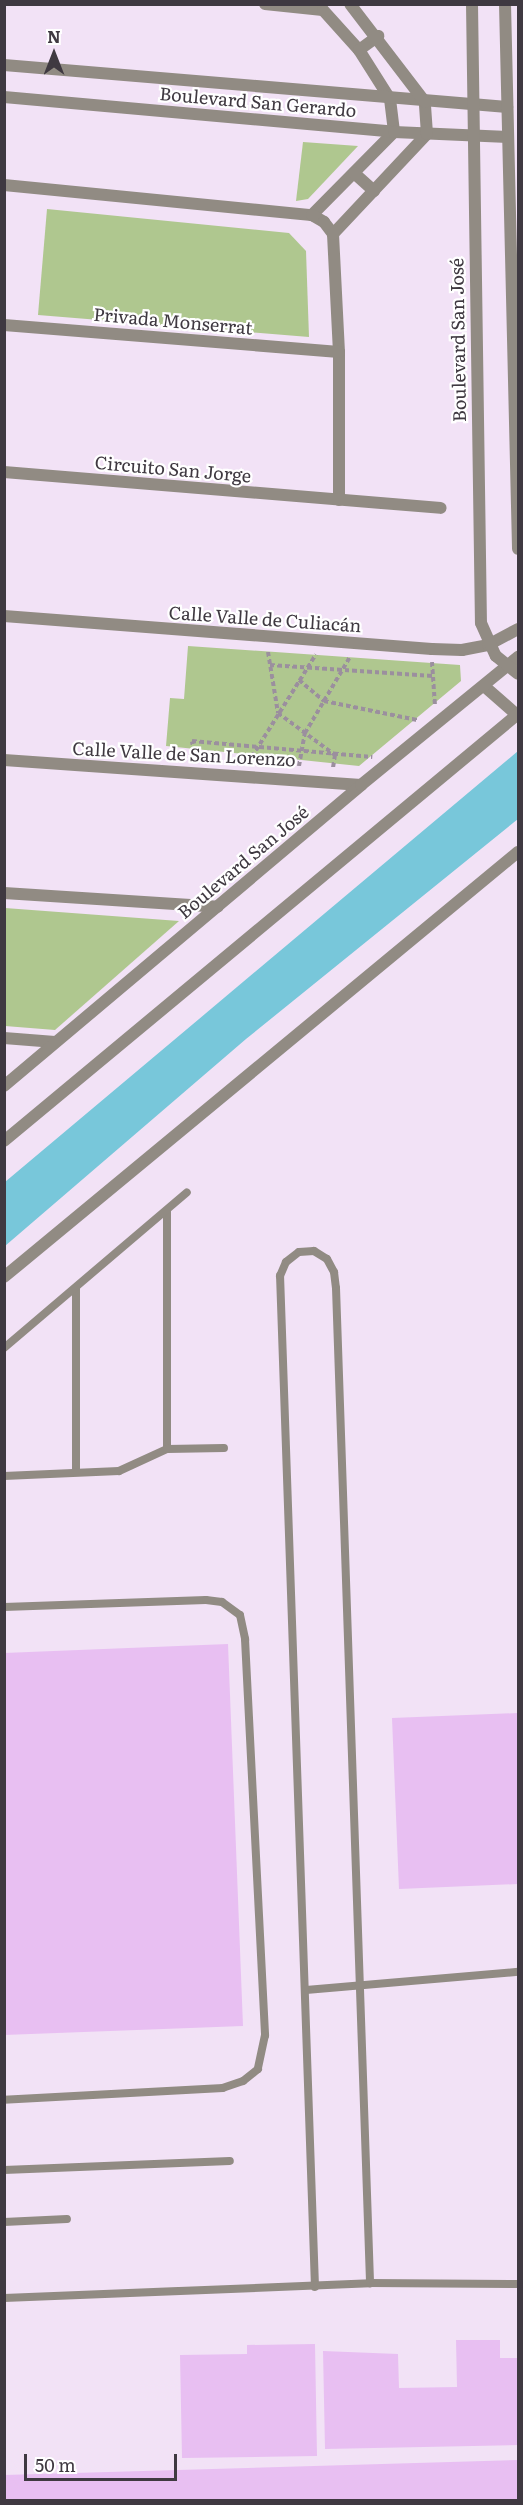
<!DOCTYPE html>
<meta charset="utf-8">
<style>
body{margin:0}
#map{position:relative;width:523px;height:2505px;overflow:hidden;background:#f2e2f6;font-family:Literata,serif}
div>[style]{position:absolute}
.green>*{inset:0;background:#afc78f}
.water>*{inset:0;background:#78c7da}
.building>*{inset:0;background:#e8bff2}
.path>*{height:4px;margin-top:-2px;transform-origin:0;background:repeating-linear-gradient(90deg,#9b8f9e 0 4.5px,transparent 0 7.5px)}
.service>*{height:8px;margin:-4px;padding:0 4px;transform-origin:4px;border-radius:4px;background:#918b83}
.minor>*{height:12px;margin:-6px;padding:0 6px;transform-origin:6px;border-radius:6px;background:#918b83}
.tertiary>*{height:12px;margin:-6px;padding:0 6px;transform-origin:6px;border-radius:6px;background:#918b83}
span{translate:-50% -50%;white-space:nowrap;text-align:center;line-height:1.15;-webkit-text-stroke:4.5px #fff;paint-order:stroke}
.street-label{font-size:18px;color:#3f3941}
.frame{position:absolute;inset:0;border:6px solid #3f3941;pointer-events:none}
.north{position:absolute;left:24px;top:24px;width:60px;height:60px;-webkit-text-stroke:4px #fff;paint-order:stroke;rotate:0deg;font-size:16px;font-weight:700;line-height:24px;text-align:center;color:#3f3941}
.north::after{content:'';display:block;margin:auto;width:21px;height:27px;background:#3f3941;clip-path:polygon(50% 0,100% 100%,50% 72%,0 100%)}
.scale{position:absolute;left:24px;top:2454px;width:153px;height:27px;box-sizing:border-box;border:3px solid #3f3941;border-top:0;padding-left:8px;font-size:18px;line-height:21px;white-space:nowrap;color:#3f3941;-webkit-text-stroke:4px #fff;paint-order:stroke}
</style>
<div id="map">
<div class="green">
<div style="clip-path:polygon(303px 142px,358px 146px,308px 199px,296px 201px)"></div>
<div style="clip-path:polygon(47px 209px,289px 233px,306px 251px,309px 337px,38px 315px)"></div>
<div style="clip-path:polygon(188px 646px,460px 665px,461px 681px,359px 766px,166px 746px,170px 698px,184px 699px)"></div>
<div style="clip-path:polygon(5px 908px,179px 921px,55px 1030px,5px 1026px)"></div>
</div>
<div class="water">
<div style="clip-path:polygon(518px 751px,518px 819px,246px 1039px,5px 1246px,5px 1182px)"></div>
</div>
<div class="building">
<div style="clip-path:polygon(228px 1644px,243px 2026px,4px 2035px,4px 1653px)"></div>
<div style="clip-path:polygon(518px 1713px,518px 1884px,399px 1889px,392px 1718px)"></div>
<div style="clip-path:polygon(456px 2340px,500px 2340px,500px 2358px,518px 2358px,518px 2445px,325px 2449px,323px 2351px,398px 2354px,399px 2388px,457px 2387px)"></div>
<div style="clip-path:polygon(315px 2344px,317px 2456px,182px 2458px,180px 2355px,247px 2354px,247px 2345px)"></div>
<div style="clip-path:polygon(518px 2460px,518px 2500px,4px 2500px,4px 2475px)"></div>
</div>
<div class="path">
<div style="left:268px;top:652px;width:62px;rotate:80.7deg"></div>
<div style="left:278px;top:713px;width:71px;rotate:36.4deg"></div>
<div style="left:335px;top:755px;width:13px;rotate:99deg"></div>
<div style="left:432px;top:662px;width:44px;rotate:86.1deg"></div>
<div style="left:270px;top:665px;width:163px;rotate:3.9deg"></div>
<div style="left:299px;top:680px;width:33px;rotate:40deg"></div>
<div style="left:324px;top:701px;width:95px;rotate:11.5deg"></div>
<div style="left:196px;top:759px;width:18px;rotate:-103deg"></div>
<div style="left:192px;top:741px;width:181px;rotate:5.1deg"></div>
<div style="left:248px;top:763px;width:128px;rotate:-58deg"></div>
<div style="left:299px;top:766px;width:34px;rotate:-80deg"></div>
<div style="left:305px;top:733px;width:88px;rotate:-59.4deg"></div>
</div>
<div class="service">
<div style="left:167px;top:1211px;width:238px;rotate:90deg"></div>
<div style="left:76px;top:1289px;width:183px;rotate:90deg"></div>
<div style="left:4px;top:1348px;width:240px;rotate:-40.4deg"></div>
<div style="left:4px;top:1476px;width:115px;rotate:-2.5deg"></div>
<div style="left:119px;top:1471px;width:53px;rotate:-24.6deg"></div>
<div style="left:167px;top:1449px;width:57px;rotate:-1deg"></div>
<div style="left:4px;top:1607px;width:202px;rotate:-2deg"></div>
<div style="left:206px;top:1600px;width:16px;rotate:7deg"></div>
<div style="left:222px;top:1602px;width:22px;rotate:36deg"></div>
<div style="left:240px;top:1615px;width:25px;rotate:78deg"></div>
<div style="left:245px;top:1639px;width:397px;rotate:87.1deg"></div>
<div style="left:265px;top:2035px;width:35px;rotate:102deg"></div>
<div style="left:258px;top:2069px;width:19px;rotate:141deg"></div>
<div style="left:243px;top:2081px;width:21px;rotate:161deg"></div>
<div style="left:223px;top:2088px;width:219px;rotate:176.9deg"></div>
<div style="left:306px;top:1990px;width:213px;rotate:-4.9deg"></div>
<div style="left:4px;top:2170px;width:226px;rotate:-2.3deg"></div>
<div style="left:4px;top:2222px;width:63px;rotate:-2.7deg"></div>
<div style="left:315px;top:2287px;width:1012px;rotate:-91.98deg"></div>
<div style="left:280px;top:1276px;width:15px;rotate:-67deg"></div>
<div style="left:286px;top:1262px;width:16px;rotate:-38deg"></div>
<div style="left:299px;top:1252px;width:15px;rotate:-4deg"></div>
<div style="left:314px;top:1251px;width:15px;rotate:32deg"></div>
<div style="left:327px;top:1259px;width:15px;rotate:62deg"></div>
<div style="left:334px;top:1272px;width:16px;rotate:83deg"></div>
<div style="left:336px;top:1288px;width:996px;rotate:88.04deg"></div>
<div style="left:4px;top:2298px;width:366px;rotate:-2.3deg"></div>
<div style="left:370px;top:2283px;width:148px;rotate:0.4deg"></div>
</div>
<div class="minor">
<div style="left:265px;top:4px;width:58px;rotate:5.9deg"></div>
<div style="left:323px;top:10px;width:54px;rotate:48deg"></div>
<div style="left:359px;top:50px;width:58px;rotate:57.7deg"></div>
<div style="left:390px;top:99px;width:33px;rotate:83deg"></div>
<div style="left:394px;top:132px;width:117px;rotate:134.7deg"></div>
<div style="left:359px;top:50px;width:24px;rotate:-36deg"></div>
<div style="left:4px;top:65px;width:505px;rotate:4.77deg"></div>
<div style="left:4px;top:97px;width:392px;rotate:5.1deg"></div>
<div style="left:394px;top:132px;width:114px;rotate:2.5deg"></div>
<div style="left:354px;top:173px;width:27px;rotate:42deg"></div>
<div style="left:4px;top:185px;width:309px;rotate:5.6deg"></div>
<div style="left:312px;top:215px;width:14px;rotate:30deg"></div>
<div style="left:324px;top:222px;width:15px;rotate:53deg"></div>
<div style="left:333px;top:234px;width:118px;rotate:87.1deg"></div>
<div style="left:339px;top:352px;width:148px;rotate:90deg"></div>
<div style="left:333px;top:234px;width:137px;rotate:-46.8deg"></div>
<div style="left:427px;top:134px;width:32px;rotate:-94deg"></div>
<div style="left:425px;top:102px;width:123px;rotate:-127.4deg"></div>
<div style="left:4px;top:325px;width:336px;rotate:4.6deg"></div>
<div style="left:4px;top:472px;width:438px;rotate:4.7deg"></div>
<div style="left:4px;top:616px;width:429px;rotate:4.4deg"></div>
<div style="left:432px;top:649px;width:30px;rotate:2deg"></div>
<div style="left:462px;top:650px;width:26px;rotate:-11deg"></div>
<div style="left:488px;top:645px;width:34px;rotate:-28deg"></div>
<div style="left:484px;top:686px;width:44px;rotate:41.3deg"></div>
<div style="left:4px;top:760px;width:358px;rotate:4deg"></div>
<div style="left:4px;top:893px;width:214px;rotate:3.7deg"></div>
<div style="left:4px;top:1038px;width:51px;rotate:4.5deg"></div>
<div style="left:4px;top:1086px;width:467px;rotate:-40.1deg"></div>
<div style="left:361px;top:785px;width:203px;rotate:-39.2deg"></div>
<div style="left:4px;top:1277px;width:667px;rotate:-39.59deg"></div>
</div>
<div class="tertiary">
<div style="left:472px;top:4px;width:619px;rotate:89.17deg"></div>
<div style="left:481px;top:623px;width:36px;rotate:66deg"></div>
<div style="left:496px;top:656px;width:28px;rotate:39deg"></div>
<div style="left:505px;top:4px;width:545px;rotate:88.63deg"></div>
<div style="left:4px;top:1141px;width:668px;rotate:-39.72deg"></div>
</div>
<div class="street-label">
<span style="left:258px;top:102px;rotate:5deg">Boulevard San Gerardo</span>
<span style="left:173px;top:321px;rotate:5deg">Privada Monserrat</span>
<span style="left:458px;top:340px;rotate:-91deg">Boulevard San José</span>
<span style="left:173px;top:469px;rotate:5deg">Circuito San Jorge</span>
<span style="left:265px;top:619px;rotate:4deg">Calle Valle de Culiacán</span>
<span style="left:184px;top:754px;rotate:3deg">Calle Valle de San Lorenzo</span>
<span style="left:243px;top:862px;rotate:-40deg">Boulevard San José</span>
</div>
<div class="frame"></div>
<div class="north">N</div>
<div class="scale">50 m</div>
</div>
